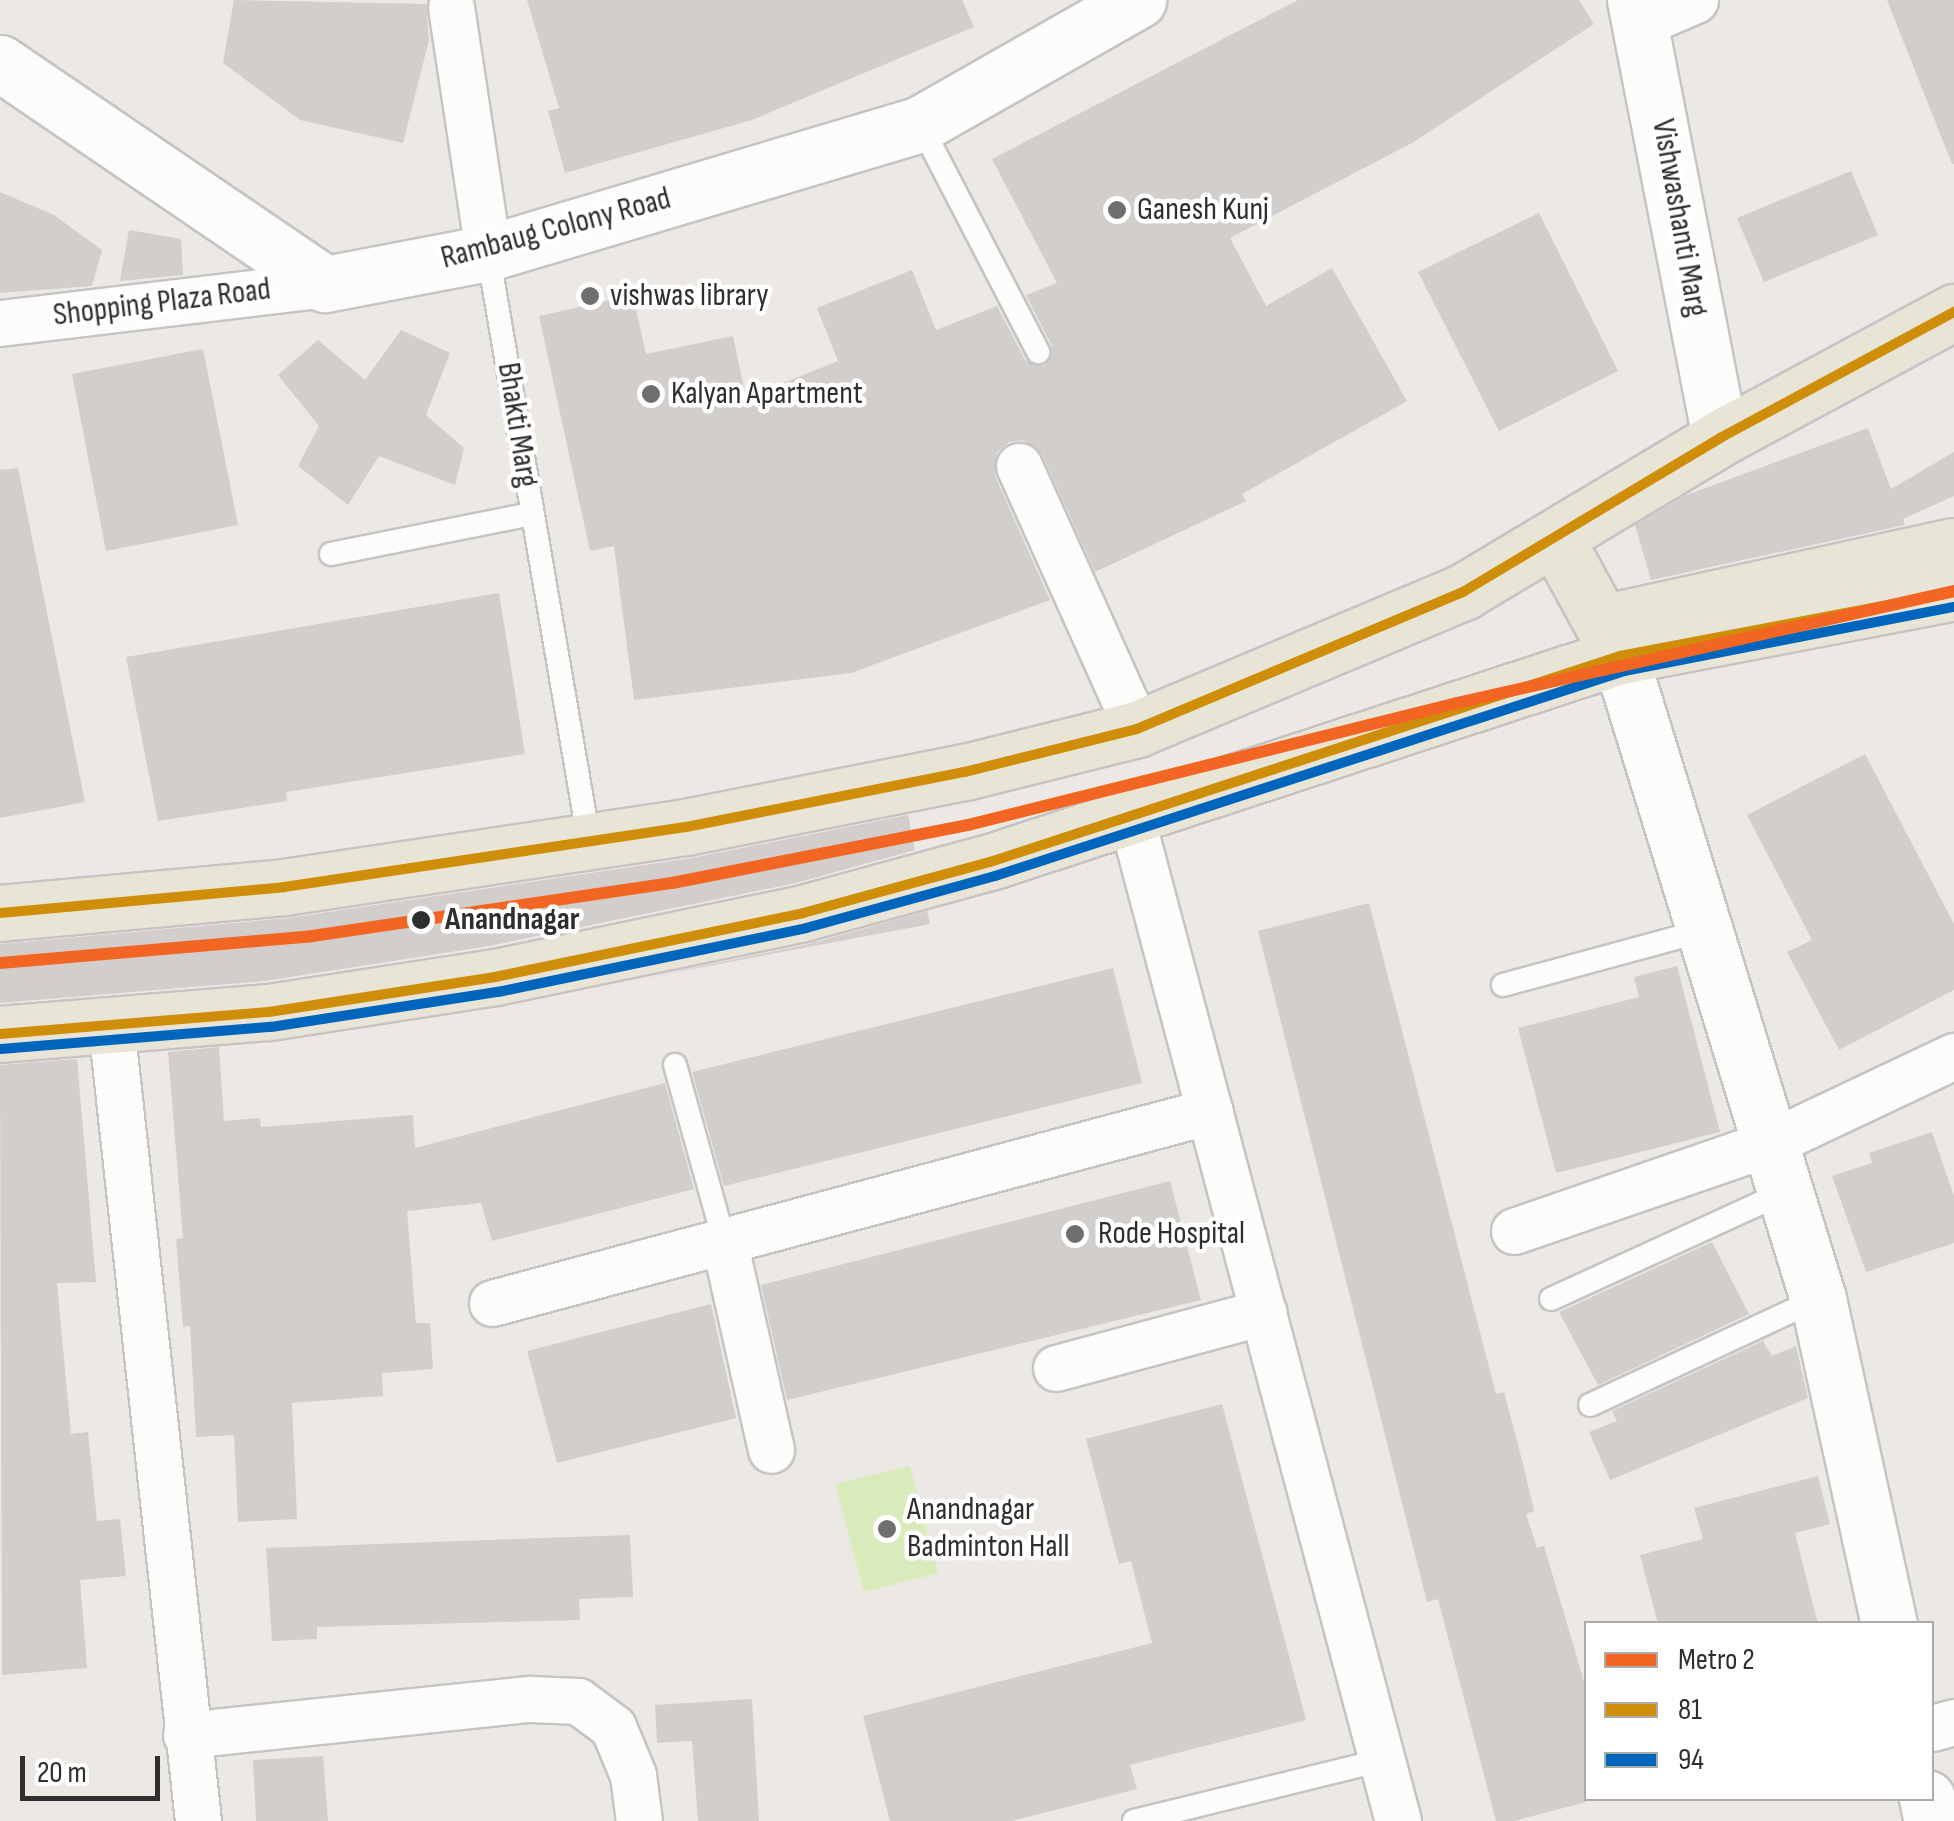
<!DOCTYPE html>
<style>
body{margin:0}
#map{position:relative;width:1954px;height:1821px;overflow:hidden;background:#ece8e4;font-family:"Sofia Sans Condensed",sans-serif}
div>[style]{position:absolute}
.pitch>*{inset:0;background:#d9eabb}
.building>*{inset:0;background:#d1cecb}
.roads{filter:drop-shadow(2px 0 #c5c4c5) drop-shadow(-2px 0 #c5c4c5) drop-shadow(0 2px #c5c4c5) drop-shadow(0 -2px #c5c4c5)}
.lane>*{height:22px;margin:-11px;padding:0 11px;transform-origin:11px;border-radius:11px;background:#fcfcfb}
.street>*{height:45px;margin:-22.5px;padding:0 22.5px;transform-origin:22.5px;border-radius:22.5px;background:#fcfcfb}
.secondary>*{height:55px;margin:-27.5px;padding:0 27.5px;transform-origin:27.5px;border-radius:27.5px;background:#fcfcfb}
.primary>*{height:55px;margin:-27.5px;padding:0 27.5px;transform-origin:27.5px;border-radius:27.5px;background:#e8e4d6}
.bus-1>*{height:10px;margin:-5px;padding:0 5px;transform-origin:5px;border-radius:5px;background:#cf8e09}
.bus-2>*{height:10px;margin:-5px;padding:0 5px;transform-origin:5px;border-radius:5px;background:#0065bd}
.metro-1>*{height:12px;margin:-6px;padding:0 6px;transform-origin:6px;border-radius:6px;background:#f26522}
.dots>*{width:28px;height:28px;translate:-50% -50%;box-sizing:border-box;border:5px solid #fff;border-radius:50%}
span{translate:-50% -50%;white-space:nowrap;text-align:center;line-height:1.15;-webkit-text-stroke:9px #fff;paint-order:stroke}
.poi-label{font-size:32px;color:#2e2e2e}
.left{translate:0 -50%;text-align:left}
.street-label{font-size:32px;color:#2e2e2e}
.stop-label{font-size:32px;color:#2e2e2e;font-weight:700}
.legend{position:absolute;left:1584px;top:1621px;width:350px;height:180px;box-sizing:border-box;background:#fff;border:2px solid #ababab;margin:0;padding:12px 18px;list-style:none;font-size:30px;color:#2e2e2e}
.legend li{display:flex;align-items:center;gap:20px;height:50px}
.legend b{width:50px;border:2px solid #ababab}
.scale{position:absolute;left:20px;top:1756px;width:140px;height:45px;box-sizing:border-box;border:5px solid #2e2e2e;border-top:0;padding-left:12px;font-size:30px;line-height:35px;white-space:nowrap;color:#2e2e2e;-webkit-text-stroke:8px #fff;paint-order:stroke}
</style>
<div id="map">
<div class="pitch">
<div style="clip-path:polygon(910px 1466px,938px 1573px,864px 1592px,835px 1484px)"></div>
</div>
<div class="building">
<div style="clip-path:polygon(234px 0,426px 4px,429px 40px,403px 143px,300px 120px,223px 63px)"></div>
<div style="clip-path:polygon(527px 0,962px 0,974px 27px,752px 120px,565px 173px,548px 111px,559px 108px)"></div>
<div style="clip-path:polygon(1298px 0,1579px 0,1594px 24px,1412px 143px,1230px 238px,1266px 306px,1332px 268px,1407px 401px,1242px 494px,1246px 501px,1095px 572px,1042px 454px,1023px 440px,1009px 442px,997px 452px,995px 476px,1050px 600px,851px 673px,634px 700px,614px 546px,590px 551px,539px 316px,633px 295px,646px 354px,733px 336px,746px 398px,838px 361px,817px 308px,912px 270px,936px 330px,997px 306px,1025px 360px,1044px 366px,1052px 346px,1026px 295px,1057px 283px,992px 159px)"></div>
<div style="clip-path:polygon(1887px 0,1954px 0,1954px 164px,1952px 164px)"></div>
<div style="clip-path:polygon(1851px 171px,1878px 235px,1764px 282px,1737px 218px)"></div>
<div style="clip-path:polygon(0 192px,54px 215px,102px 250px,92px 286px,0 293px)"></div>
<div style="clip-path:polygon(1539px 213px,1618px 371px,1499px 431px,1418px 272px)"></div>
<div style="clip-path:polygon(129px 230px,181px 239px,183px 275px,120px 281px)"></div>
<div style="clip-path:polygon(401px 330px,450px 353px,426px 415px,464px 448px,455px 485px,379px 456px,348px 505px,298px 466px,319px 426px,278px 375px,318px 340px,365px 380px)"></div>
<div style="clip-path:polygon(203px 349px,238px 525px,106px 551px,72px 374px)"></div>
<div style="clip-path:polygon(1868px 428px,1891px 489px,1954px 452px,1954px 496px,1903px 519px,1905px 525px,1651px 580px,1635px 525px,1684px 496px)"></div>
<div style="clip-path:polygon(18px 468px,85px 802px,0 818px,0 470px)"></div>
<div style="clip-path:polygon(499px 593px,525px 754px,286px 792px,287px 801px,158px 821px,126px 657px)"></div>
<div style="clip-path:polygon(1865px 754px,1954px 924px,1954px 990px,1839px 1050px,1787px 952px,1812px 940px,1747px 815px)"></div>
<div style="clip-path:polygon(908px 815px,915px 850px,796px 883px,489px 946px,265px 981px,0 1003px,0 944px,288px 918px,691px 858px)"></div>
<div style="clip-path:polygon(1369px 903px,1496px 1394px,1504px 1392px,1523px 1464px,1534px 1511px,1526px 1514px,1537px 1548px,1544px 1546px,1586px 1688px,1586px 1802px,1514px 1821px,1496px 1821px,1438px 1599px,1427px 1602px,1258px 931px)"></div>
<div style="clip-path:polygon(927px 911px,930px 924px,645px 978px,809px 944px)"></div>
<div style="clip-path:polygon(1677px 966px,1720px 1132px,1556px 1173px,1518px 1028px,1639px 997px,1634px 977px)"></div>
<div style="clip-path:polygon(1113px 968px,1142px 1083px,724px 1186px,692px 1072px)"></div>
<div style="clip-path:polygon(219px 1047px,224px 1121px,260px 1118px,261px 1127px,413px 1115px,415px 1148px,665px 1083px,694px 1189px,492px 1241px,481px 1203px,407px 1211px,416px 1323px,430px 1323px,433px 1369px,382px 1373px,383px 1396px,292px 1403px,297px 1519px,238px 1522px,234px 1435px,196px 1437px,190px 1326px,183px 1327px,176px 1239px,183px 1238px,168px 1052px)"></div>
<div style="clip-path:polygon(77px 1059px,96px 1282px,57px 1283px,71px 1434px,88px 1432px,97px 1521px,120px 1519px,126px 1576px,80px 1580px,87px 1668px,2px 1675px,0 1065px)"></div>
<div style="clip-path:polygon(1932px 1132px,1954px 1196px,1954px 1243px,1866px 1272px,1832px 1176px,1872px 1163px,1869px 1153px)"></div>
<div style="clip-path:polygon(1170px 1181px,1201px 1300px,787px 1400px,761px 1285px)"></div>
<div style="clip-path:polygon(1712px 1242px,1749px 1314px,1598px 1385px,1559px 1312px)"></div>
<div style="clip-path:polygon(711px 1304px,736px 1418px,557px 1463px,527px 1351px)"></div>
<div style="clip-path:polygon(1763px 1341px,1772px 1356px,1796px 1346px,1808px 1398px,1610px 1480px,1589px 1432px,1617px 1421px,1612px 1411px)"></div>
<div style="clip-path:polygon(1222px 1404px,1306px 1720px,1130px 1765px,1137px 1789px,1012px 1821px,890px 1821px,863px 1716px,1152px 1643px,1131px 1561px,1119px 1564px,1086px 1439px)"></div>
<div style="clip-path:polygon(1818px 1476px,1830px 1524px,1795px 1533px,1818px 1624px,1658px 1624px,1640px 1555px,1703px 1539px,1694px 1508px)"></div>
<div style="clip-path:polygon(630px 1535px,633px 1597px,579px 1599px,580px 1620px,317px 1627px,317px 1639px,272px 1641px,266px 1548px)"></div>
<div style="clip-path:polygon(752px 1699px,759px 1821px,698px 1821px,692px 1741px,657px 1743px,655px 1705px)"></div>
<div style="clip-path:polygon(323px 1756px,328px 1821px,256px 1821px,253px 1760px)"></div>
</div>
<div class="roads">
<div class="lane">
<div style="left:920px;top:124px;width:257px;rotate:62.6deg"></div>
<div style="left:488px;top:253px;width:597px;rotate:80.25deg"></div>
<div style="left:331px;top:554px;width:204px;rotate:-11.3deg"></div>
<div style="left:1503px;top:985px;width:209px;rotate:-15.2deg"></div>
<div style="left:675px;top:1065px;width:183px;rotate:74.4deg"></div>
<div style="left:1551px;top:1299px;width:257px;rotate:-24.6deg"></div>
<div style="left:1590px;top:1405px;width:251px;rotate:-25deg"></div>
<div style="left:1134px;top:1821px;width:255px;rotate:-13.8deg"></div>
</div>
<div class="street">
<div style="left:451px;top:7px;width:249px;rotate:81.4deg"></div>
<div style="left:1639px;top:24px;width:61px;rotate:-23.2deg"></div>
<div style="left:0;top:323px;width:327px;rotate:-6.8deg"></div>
<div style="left:1019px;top:466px;width:288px;rotate:65.8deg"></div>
<div style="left:1130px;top:813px;width:1043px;rotate:75.11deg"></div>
<div style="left:111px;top:1025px;width:801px;rotate:83.76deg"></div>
<div style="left:1514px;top:1231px;width:271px;rotate:-19deg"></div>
<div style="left:1770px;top:1143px;width:204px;rotate:-25.3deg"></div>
<div style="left:724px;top:1241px;width:214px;rotate:77.3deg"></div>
<div style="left:492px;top:1303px;width:743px;rotate:-14.97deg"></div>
<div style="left:1056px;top:1368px;width:215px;rotate:-15.1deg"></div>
<div style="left:1932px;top:1728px;width:23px;rotate:-15deg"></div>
<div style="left:186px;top:1735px;width:347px;rotate:-6deg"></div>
<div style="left:531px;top:1699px;width:47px;rotate:2.4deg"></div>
<div style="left:578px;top:1701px;width:44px;rotate:36.6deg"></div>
<div style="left:613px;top:1727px;width:52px;rotate:67.4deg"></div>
<div style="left:633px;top:1775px;width:46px;rotate:82.6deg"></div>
</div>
<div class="secondary">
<div style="left:1635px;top:0;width:446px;rotate:79deg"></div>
<div style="left:0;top:63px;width:393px;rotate:34.2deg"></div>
<div style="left:325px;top:284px;width:166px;rotate:-10.8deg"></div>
<div style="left:488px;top:253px;width:451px;rotate:-16.6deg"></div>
<div style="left:920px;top:124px;width:251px;rotate:-29.6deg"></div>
<div style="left:1620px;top:656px;width:673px;rotate:72.88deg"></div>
<div style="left:1818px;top:1299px;width:333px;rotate:77.7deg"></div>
<div style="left:1927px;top:1798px;width:24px;rotate:78deg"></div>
</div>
<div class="primary">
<div style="left:1557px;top:541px;width:128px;rotate:61.4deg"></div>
<div style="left:1605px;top:622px;width:357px;rotate:-12.3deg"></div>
<div style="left:0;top:913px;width:285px;rotate:-5.2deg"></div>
<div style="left:284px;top:887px;width:406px;rotate:-8.5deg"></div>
<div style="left:686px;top:827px;width:284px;rotate:-11.2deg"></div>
<div style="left:965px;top:772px;width:177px;rotate:-14deg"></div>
<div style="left:1137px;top:729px;width:354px;rotate:-22.8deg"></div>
<div style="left:1463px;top:592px;width:300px;rotate:-30.9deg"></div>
<div style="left:1720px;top:438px;width:266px;rotate:-28.3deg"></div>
<div style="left:0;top:1034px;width:270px;rotate:-4.7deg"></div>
<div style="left:269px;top:1012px;width:229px;rotate:-8.8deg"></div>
<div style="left:495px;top:977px;width:315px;rotate:-11.7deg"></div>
<div style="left:803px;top:913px;width:194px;rotate:-15.3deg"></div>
<div style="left:990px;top:862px;width:663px;rotate:-18.11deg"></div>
<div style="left:1620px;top:656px;width:340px;rotate:-10.8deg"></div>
</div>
</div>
<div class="bus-1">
<div style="left:0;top:913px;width:285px;rotate:-5.2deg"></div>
<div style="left:284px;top:887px;width:406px;rotate:-8.5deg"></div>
<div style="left:686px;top:827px;width:284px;rotate:-11.2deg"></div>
<div style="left:965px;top:772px;width:177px;rotate:-14deg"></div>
<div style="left:1137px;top:729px;width:354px;rotate:-22.8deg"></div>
<div style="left:1463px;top:592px;width:300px;rotate:-30.9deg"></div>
<div style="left:1720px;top:438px;width:266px;rotate:-28.3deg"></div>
<div style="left:0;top:1034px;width:270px;rotate:-4.7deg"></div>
<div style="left:269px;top:1012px;width:229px;rotate:-8.8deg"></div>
<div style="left:495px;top:977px;width:315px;rotate:-11.7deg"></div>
<div style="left:803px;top:913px;width:194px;rotate:-15.3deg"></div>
<div style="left:990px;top:862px;width:663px;rotate:-18.11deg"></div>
<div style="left:1620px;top:656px;width:340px;rotate:-10.8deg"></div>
</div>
<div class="bus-2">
<div style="left:1px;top:1049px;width:271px;rotate:-4.7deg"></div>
<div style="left:271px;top:1027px;width:230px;rotate:-8.8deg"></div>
<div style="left:498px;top:992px;width:315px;rotate:-11.7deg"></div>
<div style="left:806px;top:928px;width:196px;rotate:-15.4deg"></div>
<div style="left:995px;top:876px;width:662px;rotate:-18.05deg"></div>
<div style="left:1624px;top:671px;width:336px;rotate:-11deg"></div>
</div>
<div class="metro-1">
<div style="left:0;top:963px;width:313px;rotate:-4.9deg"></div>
<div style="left:312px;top:936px;width:364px;rotate:-8.4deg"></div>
<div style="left:672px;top:883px;width:302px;rotate:-11.1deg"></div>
<div style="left:968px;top:825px;width:504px;rotate:-14.01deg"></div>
<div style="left:1457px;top:703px;width:509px;rotate:-12.7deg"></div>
</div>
<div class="dots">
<div style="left:1117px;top:210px;background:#706f6e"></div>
<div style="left:590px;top:296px;background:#706f6e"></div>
<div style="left:651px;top:394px;background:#706f6e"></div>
<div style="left:421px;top:920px;background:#2e2e2e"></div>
<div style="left:1075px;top:1234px;background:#706f6e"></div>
<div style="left:887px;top:1529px;background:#706f6e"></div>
</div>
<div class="poi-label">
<span class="left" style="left:1137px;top:210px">Ganesh Kunj</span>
<span class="left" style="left:610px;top:296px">vishwas library</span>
<span class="left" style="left:671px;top:394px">Kalyan Apartment</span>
<span class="left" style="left:1098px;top:1234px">Rode Hospital</span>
<span class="left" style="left:907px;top:1529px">Anandnagar<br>Badminton Hall</span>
</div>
<div class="street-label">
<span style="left:1679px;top:218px;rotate:80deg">Vishwashanti Marg</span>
<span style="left:556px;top:229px;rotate:-15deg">Rambaug Colony Road</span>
<span style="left:162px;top:303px;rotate:-7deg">Shopping Plaza Road</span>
<span style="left:517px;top:425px;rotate:81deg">Bhakti Marg</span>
</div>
<div class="stop-label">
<span class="left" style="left:445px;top:920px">Anandnagar</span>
</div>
<ul class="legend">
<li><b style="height:12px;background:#f26522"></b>Metro 2</li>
<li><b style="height:12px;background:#cf8e09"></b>81</li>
<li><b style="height:12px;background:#0065bd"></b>94</li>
</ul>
<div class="scale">20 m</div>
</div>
